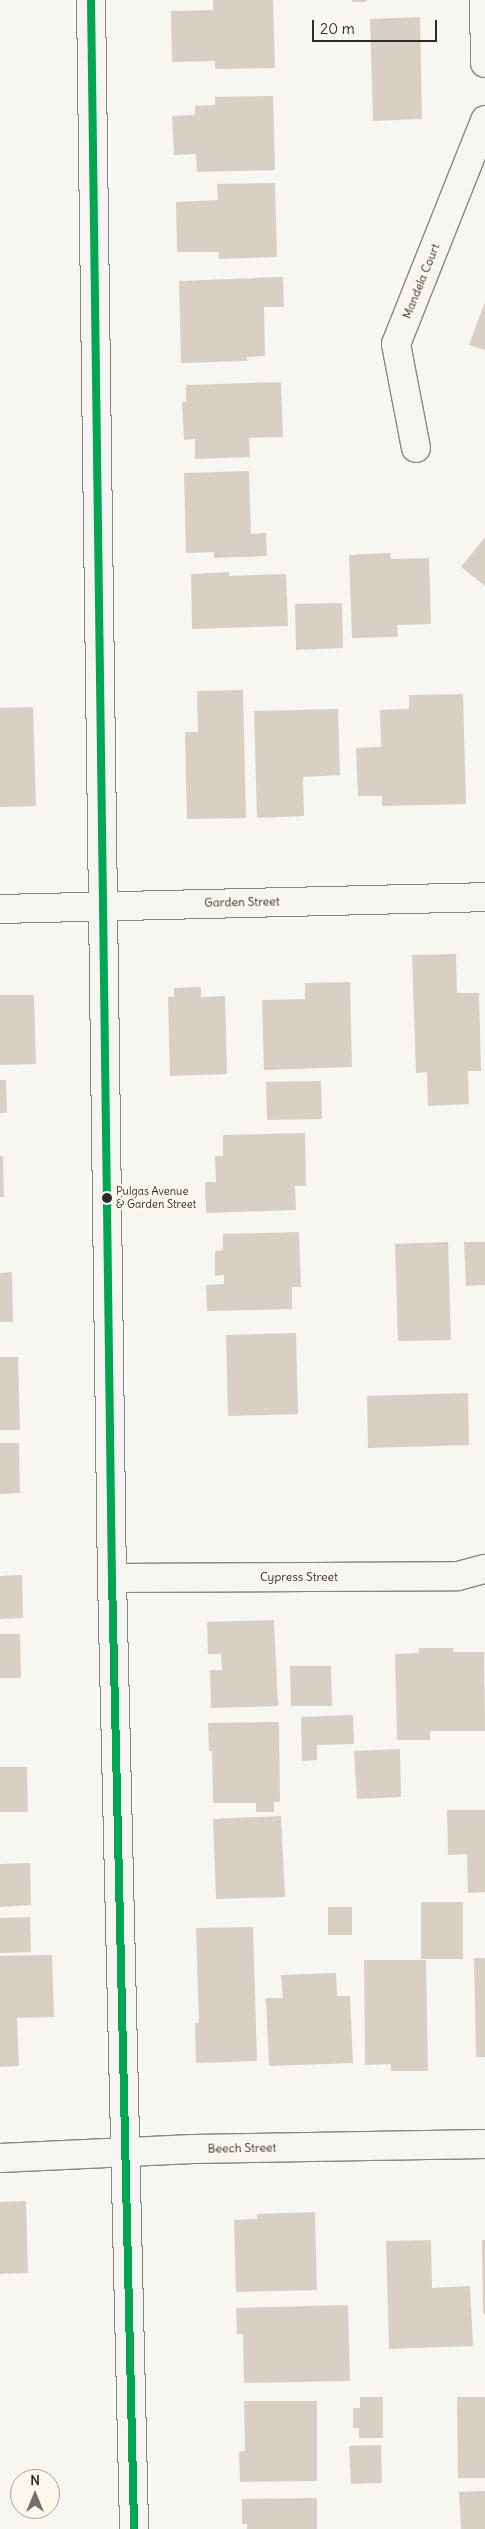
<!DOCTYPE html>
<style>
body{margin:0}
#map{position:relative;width:485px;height:2529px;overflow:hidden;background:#f8f6f0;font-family:Delius,sans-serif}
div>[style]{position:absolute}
.building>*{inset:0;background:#d8cfc5}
.roads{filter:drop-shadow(1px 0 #878684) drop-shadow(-1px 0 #878684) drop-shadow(0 1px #878684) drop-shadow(0 -1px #878684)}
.street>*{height:28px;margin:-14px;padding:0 14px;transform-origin:14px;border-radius:14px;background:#f6f5f1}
.secondary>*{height:28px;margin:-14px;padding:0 14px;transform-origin:14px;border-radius:14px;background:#f6f5f1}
.bus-1>*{height:8px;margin:-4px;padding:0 4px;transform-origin:4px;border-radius:4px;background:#00a651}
.dots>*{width:14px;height:14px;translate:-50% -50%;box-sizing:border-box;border:2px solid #fbf7ec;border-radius:50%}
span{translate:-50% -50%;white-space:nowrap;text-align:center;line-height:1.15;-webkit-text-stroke:5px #fbf7ec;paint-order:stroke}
.bus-label{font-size:11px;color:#2b2b2b}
.left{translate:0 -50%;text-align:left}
.street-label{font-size:12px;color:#2b2b2b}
.north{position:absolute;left:10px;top:2469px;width:50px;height:50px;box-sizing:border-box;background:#fbf7ec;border:1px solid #a8a59f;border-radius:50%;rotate:0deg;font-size:14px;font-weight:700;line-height:20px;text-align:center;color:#2b2b2b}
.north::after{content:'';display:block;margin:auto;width:18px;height:22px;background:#737270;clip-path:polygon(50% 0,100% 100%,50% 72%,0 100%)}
.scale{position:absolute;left:312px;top:20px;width:125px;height:22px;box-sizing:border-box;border:2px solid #2b2b2b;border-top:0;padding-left:6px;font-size:15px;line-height:18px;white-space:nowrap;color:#2b2b2b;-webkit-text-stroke:4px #fbf7ec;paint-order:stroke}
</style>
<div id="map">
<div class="building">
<div style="clip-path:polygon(213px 0,273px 0,275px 68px,215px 69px,215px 61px,172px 62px,171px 11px,213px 10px)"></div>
<div style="clip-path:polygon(352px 0,366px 0,366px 2px,352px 2px)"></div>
<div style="clip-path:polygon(420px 17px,422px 119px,373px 121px,370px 19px)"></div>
<div style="clip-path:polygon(273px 96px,275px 170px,197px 172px,196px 154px,174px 155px,172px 116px,195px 115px,195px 106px,215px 105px,215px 97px)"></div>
<div style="clip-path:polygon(275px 183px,277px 257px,219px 259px,219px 252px,177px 252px,176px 202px,218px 200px,217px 184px)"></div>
<div style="clip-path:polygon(283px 277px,284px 307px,264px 307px,265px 356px,247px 357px,247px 361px,181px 363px,179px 281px)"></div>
<div style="clip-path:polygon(485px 302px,485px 350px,469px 345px)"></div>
<div style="clip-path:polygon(281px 382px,283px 437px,249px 438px,250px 457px,195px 459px,195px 439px,184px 440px,182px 402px,186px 402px,186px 385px)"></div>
<div style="clip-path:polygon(249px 471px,251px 534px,266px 533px,267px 556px,214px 558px,214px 552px,186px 553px,184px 473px)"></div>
<div style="clip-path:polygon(485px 537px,485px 586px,461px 567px)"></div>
<div style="clip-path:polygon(390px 553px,391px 559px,429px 558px,431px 624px,397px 625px,398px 637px,352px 638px,349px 555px)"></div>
<div style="clip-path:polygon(229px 572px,229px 576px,286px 574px,288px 626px,192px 629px,191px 574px)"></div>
<div style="clip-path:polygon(342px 603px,343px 648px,296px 650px,295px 604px)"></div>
<div style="clip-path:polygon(243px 690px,246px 818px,187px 819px,185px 732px,198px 732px,197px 691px)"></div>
<div style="clip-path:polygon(463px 694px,466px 804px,382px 806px,382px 796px,358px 796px,356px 748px,381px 747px,380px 710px,409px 709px,409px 695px)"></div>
<div style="clip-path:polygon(33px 707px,36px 806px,0 807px,0 708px)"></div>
<div style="clip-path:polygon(338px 709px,340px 775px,303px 777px,304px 816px,257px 818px,254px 711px)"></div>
<div style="clip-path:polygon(456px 954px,457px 993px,479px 993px,481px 1071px,468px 1071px,469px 1104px,428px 1106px,427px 1072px,416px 1073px,412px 955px)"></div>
<div style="clip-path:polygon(350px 982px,352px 1067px,264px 1070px,262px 1000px,305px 999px,305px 983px)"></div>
<div style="clip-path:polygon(201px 987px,201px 997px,225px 996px,227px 1074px,170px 1076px,168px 997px,174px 997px,174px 988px)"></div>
<div style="clip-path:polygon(0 995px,34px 995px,36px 1064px,0 1065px)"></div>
<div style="clip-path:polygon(0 1080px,6px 1080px,7px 1113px,0 1113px)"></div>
<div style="clip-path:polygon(321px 1081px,322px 1119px,267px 1120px,266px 1082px)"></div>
<div style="clip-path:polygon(305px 1133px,306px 1186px,295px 1186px,296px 1210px,206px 1213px,205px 1182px,216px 1182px,215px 1156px,223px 1156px,223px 1135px)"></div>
<div style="clip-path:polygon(0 1156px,3px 1156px,4px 1197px,0 1197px)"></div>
<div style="clip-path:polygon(299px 1232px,301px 1287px,292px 1287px,292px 1309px,207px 1311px,206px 1285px,224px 1284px,224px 1275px,215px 1276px,215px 1251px,223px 1250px,223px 1234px)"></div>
<div style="clip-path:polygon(448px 1242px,451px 1340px,398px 1341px,395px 1244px)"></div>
<div style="clip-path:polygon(464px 1242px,485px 1242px,485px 1285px,466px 1286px)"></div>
<div style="clip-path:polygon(12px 1272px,13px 1322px,0 1322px,0 1273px)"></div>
<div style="clip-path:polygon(296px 1333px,298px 1414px,228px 1416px,226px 1335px)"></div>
<div style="clip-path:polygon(0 1357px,18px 1357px,20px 1430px,0 1430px)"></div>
<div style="clip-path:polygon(468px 1393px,469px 1445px,368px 1448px,367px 1396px)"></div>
<div style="clip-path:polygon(0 1443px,19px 1443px,20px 1493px,0 1494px)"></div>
<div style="clip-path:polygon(22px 1575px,23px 1618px,0 1619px,0 1576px)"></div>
<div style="clip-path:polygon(274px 1620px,278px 1706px,211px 1708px,210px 1670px,222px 1670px,221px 1654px,208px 1654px,207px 1622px)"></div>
<div style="clip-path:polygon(0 1634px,20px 1634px,21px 1678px,0 1678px)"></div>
<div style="clip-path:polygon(419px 1648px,453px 1648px,453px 1652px,484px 1652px,485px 1731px,430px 1731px,430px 1740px,397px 1740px,395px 1654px,419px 1653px)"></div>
<div style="clip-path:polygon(290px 1666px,331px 1666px,332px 1706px,291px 1706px)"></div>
<div style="clip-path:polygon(353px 1715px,354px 1744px,317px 1745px,317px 1760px,302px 1761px,301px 1717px)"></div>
<div style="clip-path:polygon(279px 1722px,280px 1802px,274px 1802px,274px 1812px,256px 1812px,256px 1803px,213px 1803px,212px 1751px,209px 1751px,208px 1723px)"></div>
<div style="clip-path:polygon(400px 1749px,401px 1797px,357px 1799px,354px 1751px)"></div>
<div style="clip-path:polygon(0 1767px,27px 1767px,28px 1812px,0 1812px)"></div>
<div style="clip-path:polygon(447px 1810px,485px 1810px,485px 1892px,468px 1893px,467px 1854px,448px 1855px)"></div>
<div style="clip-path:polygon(281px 1816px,285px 1897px,216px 1899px,213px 1819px)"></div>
<div style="clip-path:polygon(30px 1863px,31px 1905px,0 1907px,0 1864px)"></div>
<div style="clip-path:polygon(421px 1902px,463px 1902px,463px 1959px,421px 1959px)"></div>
<div style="clip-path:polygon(328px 1907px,352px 1907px,352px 1935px,328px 1935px)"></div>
<div style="clip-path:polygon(30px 1917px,31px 1952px,0 1953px,0 1918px)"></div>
<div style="clip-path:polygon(253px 1927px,257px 2061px,196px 2063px,195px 2023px,199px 2023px,196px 1928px)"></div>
<div style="clip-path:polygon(52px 1955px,54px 2017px,17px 2018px,19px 2066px,0 2067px,0 1956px)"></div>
<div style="clip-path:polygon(474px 1958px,485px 1958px,485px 2057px,476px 2057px)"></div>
<div style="clip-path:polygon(364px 1960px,426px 1960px,428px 2071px,391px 2071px,391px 2064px,365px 2065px)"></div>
<div style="clip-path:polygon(336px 1973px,337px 1996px,350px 1996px,353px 2063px,269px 2066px,266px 1998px,283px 1998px,281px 1975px)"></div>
<div style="clip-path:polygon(26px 2201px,28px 2273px,0 2274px,0 2202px)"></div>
<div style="clip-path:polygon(315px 2212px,317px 2290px,236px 2292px,234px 2220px,257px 2219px,257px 2214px)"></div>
<div style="clip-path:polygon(431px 2240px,432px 2288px,470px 2286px,473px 2346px,389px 2349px,386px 2241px)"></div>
<div style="clip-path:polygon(482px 2240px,485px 2240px,485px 2314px,483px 2314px)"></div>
<div style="clip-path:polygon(348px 2305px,350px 2381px,244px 2383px,243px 2334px,237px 2334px,236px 2308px)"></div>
<div style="clip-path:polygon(360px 2397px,383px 2397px,383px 2438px,359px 2438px,359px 2428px,353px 2428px,353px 2408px,360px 2408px)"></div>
<div style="clip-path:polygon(457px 2397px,485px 2397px,485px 2478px,458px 2478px)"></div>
<div style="clip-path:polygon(244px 2401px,317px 2401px,317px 2481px,240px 2482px,239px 2452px,245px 2451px)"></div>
<div style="clip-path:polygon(381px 2445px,382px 2483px,351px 2484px,349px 2446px)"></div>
<div style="clip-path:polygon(485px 2491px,485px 2529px,461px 2529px,459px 2492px)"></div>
<div style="clip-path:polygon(317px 2498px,317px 2529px,247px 2529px,247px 2524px,242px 2524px,242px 2499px)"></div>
</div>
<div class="roads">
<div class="street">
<div style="left:484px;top:0;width:63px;rotate:89.1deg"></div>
<div style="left:416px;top:448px;width:106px;rotate:-100.9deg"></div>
<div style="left:396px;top:344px;width:241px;rotate:-68.3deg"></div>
<div style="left:0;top:909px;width:485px;rotate:-1.4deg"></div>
<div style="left:112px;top:1578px;width:346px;rotate:-0.3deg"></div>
<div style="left:458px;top:1576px;width:28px;rotate:-15deg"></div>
<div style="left:0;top:2158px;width:193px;rotate:-2.7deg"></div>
<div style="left:193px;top:2149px;width:292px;rotate:-1deg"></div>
</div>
<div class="secondary">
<div style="left:91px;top:0;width:1578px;rotate:89.24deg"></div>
<div style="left:112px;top:1578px;width:951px;rotate:88.67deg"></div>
</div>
</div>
<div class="bus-1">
<div style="left:91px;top:0;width:1578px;rotate:89.24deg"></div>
<div style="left:112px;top:1578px;width:951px;rotate:88.67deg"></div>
</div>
<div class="dots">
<div style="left:107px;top:1198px;background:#2b2b2b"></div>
</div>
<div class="bus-label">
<span class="left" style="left:116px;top:1198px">Pulgas Avenue<br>&amp; Garden Street</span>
</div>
<div class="street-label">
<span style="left:421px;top:281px;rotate:-68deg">Mandela Court</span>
<span style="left:242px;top:902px;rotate:-1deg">Garden Street</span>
<span style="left:299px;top:1577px">Cypress Street</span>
<span style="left:242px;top:2148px;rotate:-1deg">Beech Street</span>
</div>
<div class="north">N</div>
<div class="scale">20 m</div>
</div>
